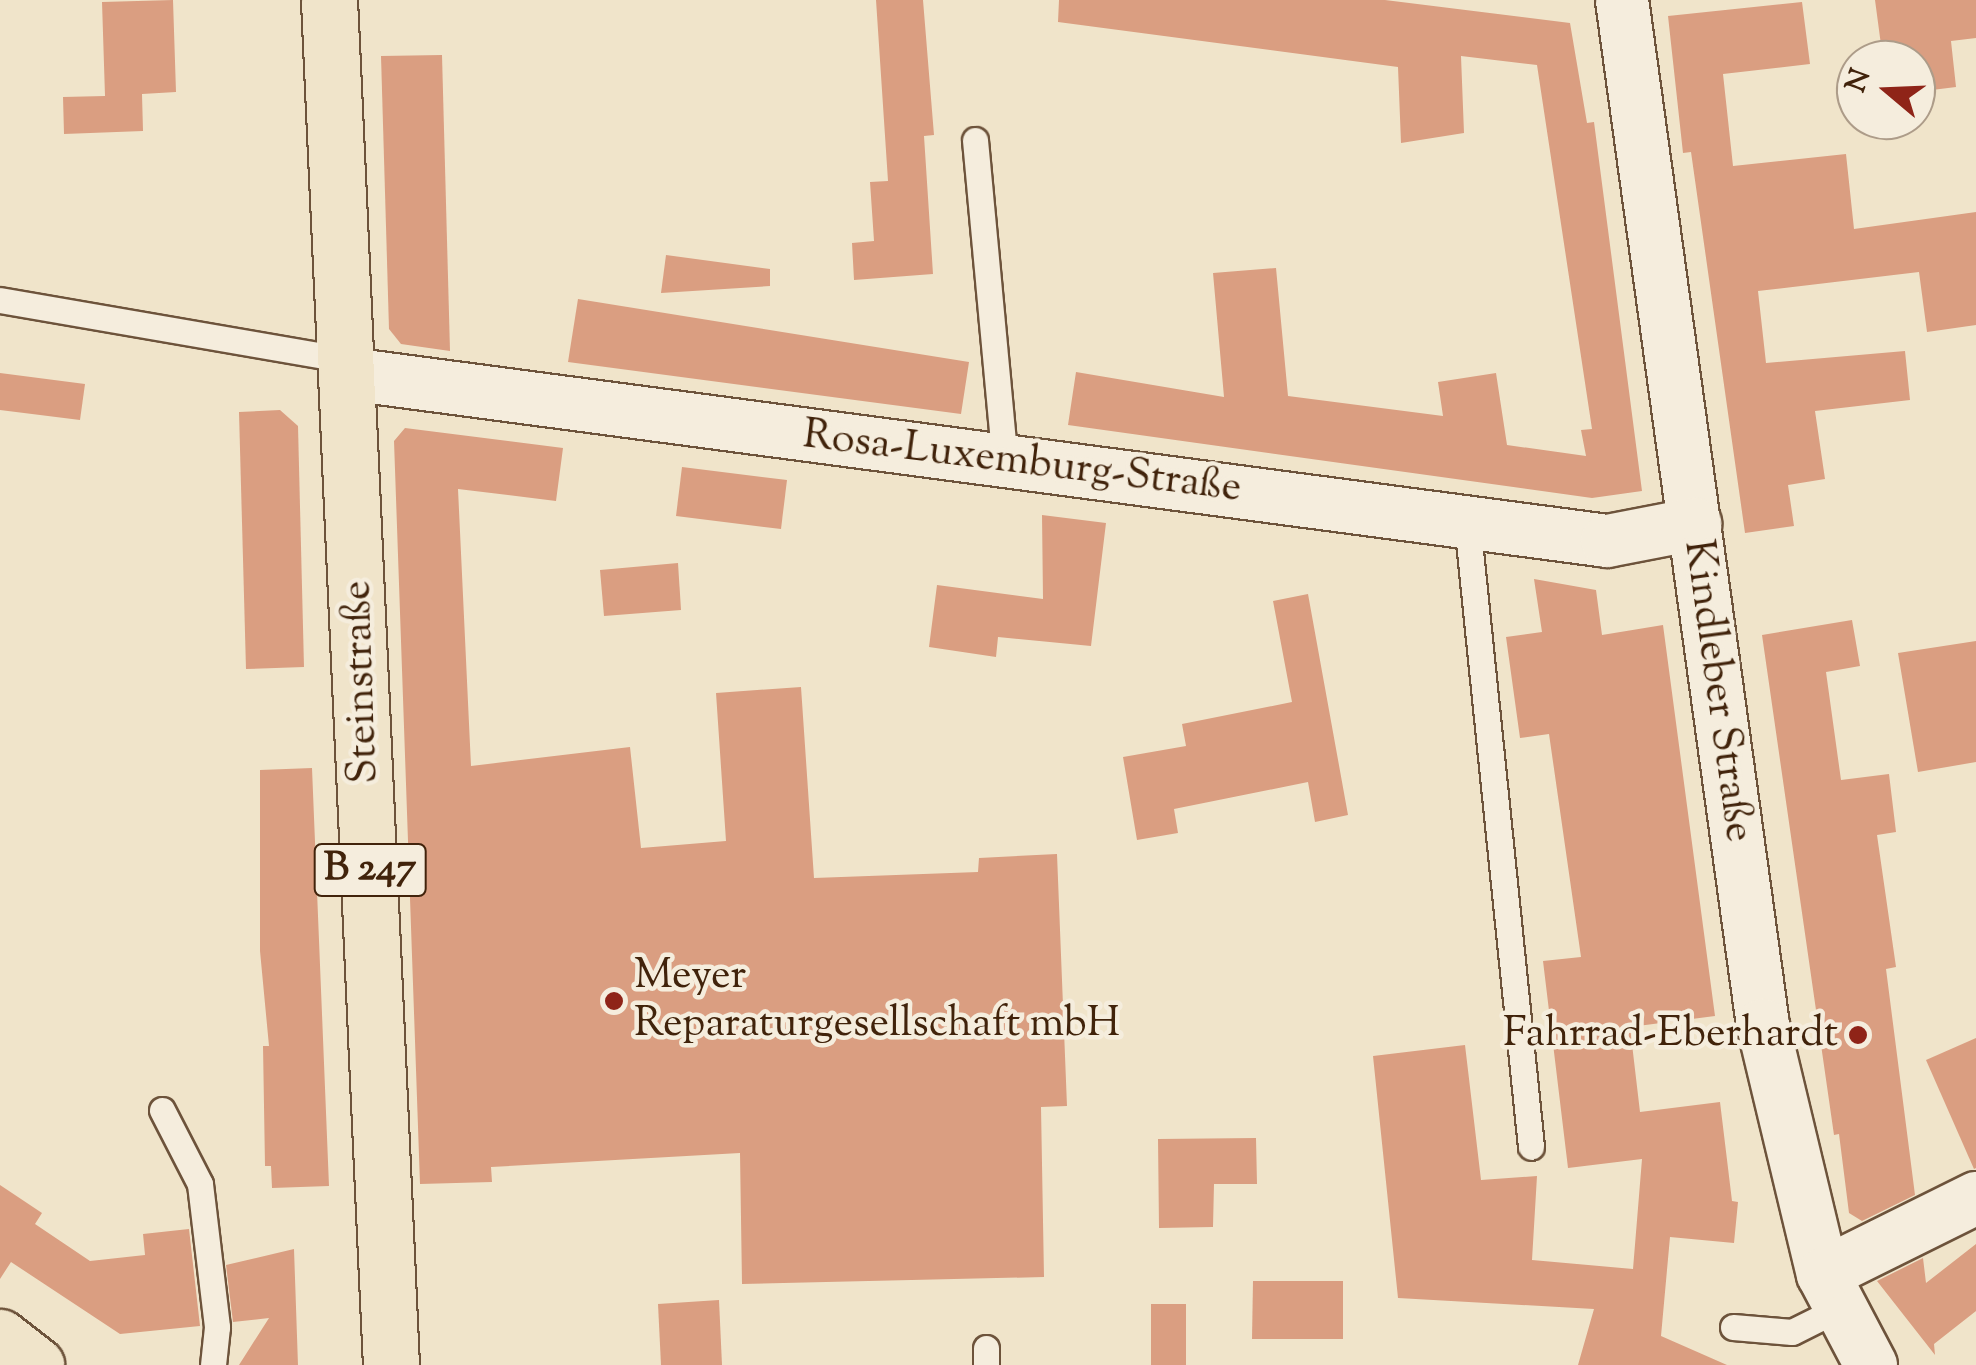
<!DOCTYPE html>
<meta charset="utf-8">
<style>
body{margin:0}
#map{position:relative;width:1976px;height:1365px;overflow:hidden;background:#f0e4ca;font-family:"Sorts Mill Goudy",serif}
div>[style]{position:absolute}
.building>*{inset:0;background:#da9e81}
.roads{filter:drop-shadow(2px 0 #6d533b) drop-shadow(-2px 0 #6d533b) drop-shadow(0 2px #6d533b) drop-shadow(0 -2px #6d533b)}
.lane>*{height:25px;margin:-12.5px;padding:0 12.5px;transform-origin:12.5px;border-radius:12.5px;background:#f5eddd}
.street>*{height:52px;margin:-26px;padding:0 26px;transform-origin:26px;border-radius:26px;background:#f5eddd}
.primary>*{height:55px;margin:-27.5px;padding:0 27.5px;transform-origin:27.5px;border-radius:27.5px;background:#f0e4ca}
.dots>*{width:28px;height:28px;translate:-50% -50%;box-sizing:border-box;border:5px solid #f5eddd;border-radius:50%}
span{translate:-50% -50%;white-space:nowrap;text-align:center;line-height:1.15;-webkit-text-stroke:9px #f5eddd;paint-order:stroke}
.shield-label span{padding:2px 8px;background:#f5eddd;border:2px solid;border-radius:8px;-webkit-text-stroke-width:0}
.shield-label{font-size:40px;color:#41230b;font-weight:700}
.street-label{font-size:42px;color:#41230b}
.poi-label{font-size:42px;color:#41230b}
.left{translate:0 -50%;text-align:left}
.right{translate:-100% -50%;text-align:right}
.north{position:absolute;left:1836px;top:40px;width:100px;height:100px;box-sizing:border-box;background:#f5eddd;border:2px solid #ad9c89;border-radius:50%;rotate:289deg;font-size:28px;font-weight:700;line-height:40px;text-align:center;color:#41230b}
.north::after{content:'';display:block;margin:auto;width:35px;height:45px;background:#8f2418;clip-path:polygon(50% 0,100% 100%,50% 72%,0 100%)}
</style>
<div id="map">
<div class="building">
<div style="clip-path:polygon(173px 0,176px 92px,142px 94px,143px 131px,64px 134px,63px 97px,105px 96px,102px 2px)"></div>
<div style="clip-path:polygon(876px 0,923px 0,934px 135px,924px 136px,933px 274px,854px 280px,852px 243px,874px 241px,870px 182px,888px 181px)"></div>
<div style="clip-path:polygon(1059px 0,1385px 0,1570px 23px,1587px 123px,1594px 122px,1642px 491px,1592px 498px,1068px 425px,1076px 372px,1224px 397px,1213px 273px,1276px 268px,1288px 396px,1443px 416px,1438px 382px,1496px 373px,1507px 445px,1586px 456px,1581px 430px,1592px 429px,1537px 65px,1461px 56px,1464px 133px,1401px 143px,1398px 67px,1058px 22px)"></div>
<div style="clip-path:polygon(1875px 0,1976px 0,1976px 38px,1951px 41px,1956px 87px,1916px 92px,1916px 60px,1883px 60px)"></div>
<div style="clip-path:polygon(1802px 2px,1810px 64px,1723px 74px,1733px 166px,1846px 154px,1854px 229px,1976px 212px,1976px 325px,1927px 332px,1919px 272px,1758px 291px,1766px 363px,1905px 351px,1910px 400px,1815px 411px,1825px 479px,1788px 485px,1794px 526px,1745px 533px,1691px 152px,1683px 153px,1668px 16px)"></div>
<div style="clip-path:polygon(442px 55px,450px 351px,401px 344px,389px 329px,381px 56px)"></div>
<div style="clip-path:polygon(666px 255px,770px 269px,770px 286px,661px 293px)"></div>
<div style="clip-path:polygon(578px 299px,969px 362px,961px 414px,568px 362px)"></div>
<div style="clip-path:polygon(0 373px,85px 384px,80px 420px,0 410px)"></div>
<div style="clip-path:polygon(280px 410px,298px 426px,304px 667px,246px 669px,239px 412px)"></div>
<div style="clip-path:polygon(405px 428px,563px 448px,556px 501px,458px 489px,471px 766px,630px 747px,641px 848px,726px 841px,716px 693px,801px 687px,814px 878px,978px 872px,979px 858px,1057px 854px,1067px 1106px,1041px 1107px,1044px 1277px,742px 1284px,740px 1153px,491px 1167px,492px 1182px,420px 1184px,394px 441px)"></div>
<div style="clip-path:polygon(682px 467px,787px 480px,781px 529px,676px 516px)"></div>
<div style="clip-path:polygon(1042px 515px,1106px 523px,1091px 646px,998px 637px,996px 657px,929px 647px,937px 585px,1043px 599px)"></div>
<div style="clip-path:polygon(678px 563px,681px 610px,604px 616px,600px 570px)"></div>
<div style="clip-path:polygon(1534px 579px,1596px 590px,1602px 635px,1663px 625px,1715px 1016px,1630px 1027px,1640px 1112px,1720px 1102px,1732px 1201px,1738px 1202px,1734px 1243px,1670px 1237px,1661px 1336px,1727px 1365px,1578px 1365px,1594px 1309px,1398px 1298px,1373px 1056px,1465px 1045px,1481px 1180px,1537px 1176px,1532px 1260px,1633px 1269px,1642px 1159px,1568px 1168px,1543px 961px,1581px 957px,1549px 734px,1520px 738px,1506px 637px,1542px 632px)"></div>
<div style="clip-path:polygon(1308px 594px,1348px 815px,1315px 822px,1308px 782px,1174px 809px,1178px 833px,1137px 840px,1123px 757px,1186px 746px,1182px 724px,1292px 702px,1273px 601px)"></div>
<div style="clip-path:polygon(1852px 620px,1860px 666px,1826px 672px,1841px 780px,1889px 774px,1896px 832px,1877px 835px,1896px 967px,1886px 969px,1915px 1195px,1862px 1221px,1849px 1213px,1839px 1134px,1834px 1135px,1762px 635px)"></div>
<div style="clip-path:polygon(1976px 641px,1976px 762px,1918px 772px,1898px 653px)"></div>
<div style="clip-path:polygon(312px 768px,329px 1186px,272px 1188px,271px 1166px,265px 1166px,263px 1046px,269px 1046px,260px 951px,260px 770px)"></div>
<div style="clip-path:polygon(1976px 1038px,1976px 1168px,1974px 1169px,1926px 1060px)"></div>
<div style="clip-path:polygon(1256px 1138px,1257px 1184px,1214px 1184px,1213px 1227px,1159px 1228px,1158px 1139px)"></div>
<div style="clip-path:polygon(0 1185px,42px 1213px,35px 1224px,90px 1261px,145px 1255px,143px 1234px,189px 1229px,200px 1326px,120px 1334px,11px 1262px,0 1279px)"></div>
<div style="clip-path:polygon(1976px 1244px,1976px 1311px,1934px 1344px,1935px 1355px,1877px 1281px,1923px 1258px,1926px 1283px)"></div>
<div style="clip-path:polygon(294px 1249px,298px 1365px,239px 1365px,269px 1318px,233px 1322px,226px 1265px)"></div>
<div style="clip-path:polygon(1253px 1281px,1343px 1281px,1343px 1339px,1252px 1339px)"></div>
<div style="clip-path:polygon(719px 1300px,722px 1365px,661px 1365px,658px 1304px)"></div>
<div style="clip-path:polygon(1151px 1304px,1186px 1304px,1186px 1365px,1151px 1365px)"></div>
</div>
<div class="roads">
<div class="lane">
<div style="left:975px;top:140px;width:322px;rotate:84.7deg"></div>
<div style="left:0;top:300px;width:353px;rotate:9.8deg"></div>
<div style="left:1467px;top:522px;width:628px;rotate:84.15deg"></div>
<div style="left:162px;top:1110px;width:83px;rotate:62.8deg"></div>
<div style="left:200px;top:1184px;width:144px;rotate:83.2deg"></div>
<div style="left:217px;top:1327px;width:38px;rotate:96deg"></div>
<div style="left:1733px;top:1327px;width:59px;rotate:4.8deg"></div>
<div style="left:1792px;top:1332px;width:49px;rotate:-26.6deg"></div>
<div style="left:986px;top:1348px;width:17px;rotate:90deg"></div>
</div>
<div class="street">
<div style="left:1622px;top:0;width:1035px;rotate:82.17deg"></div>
<div style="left:1763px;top:1025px;width:256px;rotate:76.5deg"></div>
<div style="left:1823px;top:1274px;width:103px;rotate:62.2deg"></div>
<div style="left:349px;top:374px;width:1269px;rotate:7.56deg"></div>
<div style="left:1607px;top:541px;width:90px;rotate:-10.9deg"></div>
<div style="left:1823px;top:1274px;width:171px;rotate:-26.4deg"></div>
</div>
<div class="primary">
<div style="left:329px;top:0;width:1366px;rotate:87.4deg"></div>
<div style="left:0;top:1337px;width:46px;rotate:37.9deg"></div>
</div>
</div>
<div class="dots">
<div style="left:614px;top:1001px;background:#8f2418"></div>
<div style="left:1858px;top:1035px;background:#8f2418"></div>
</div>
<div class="shield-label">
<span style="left:370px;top:870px">B 247</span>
</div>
<div class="street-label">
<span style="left:1022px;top:463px;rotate:7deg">Rosa-Luxemburg-Straße</span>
<span style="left:362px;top:682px;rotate:-92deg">Steinstraße</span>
<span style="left:1717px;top:691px;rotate:82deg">Kindleber Straße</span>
</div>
<div class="poi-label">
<span class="left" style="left:634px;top:1001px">Meyer<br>Reparaturgesellschaft mbH</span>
<span class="right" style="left:1838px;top:1035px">Fahrrad-Eberhardt</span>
</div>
<div class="north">N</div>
</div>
